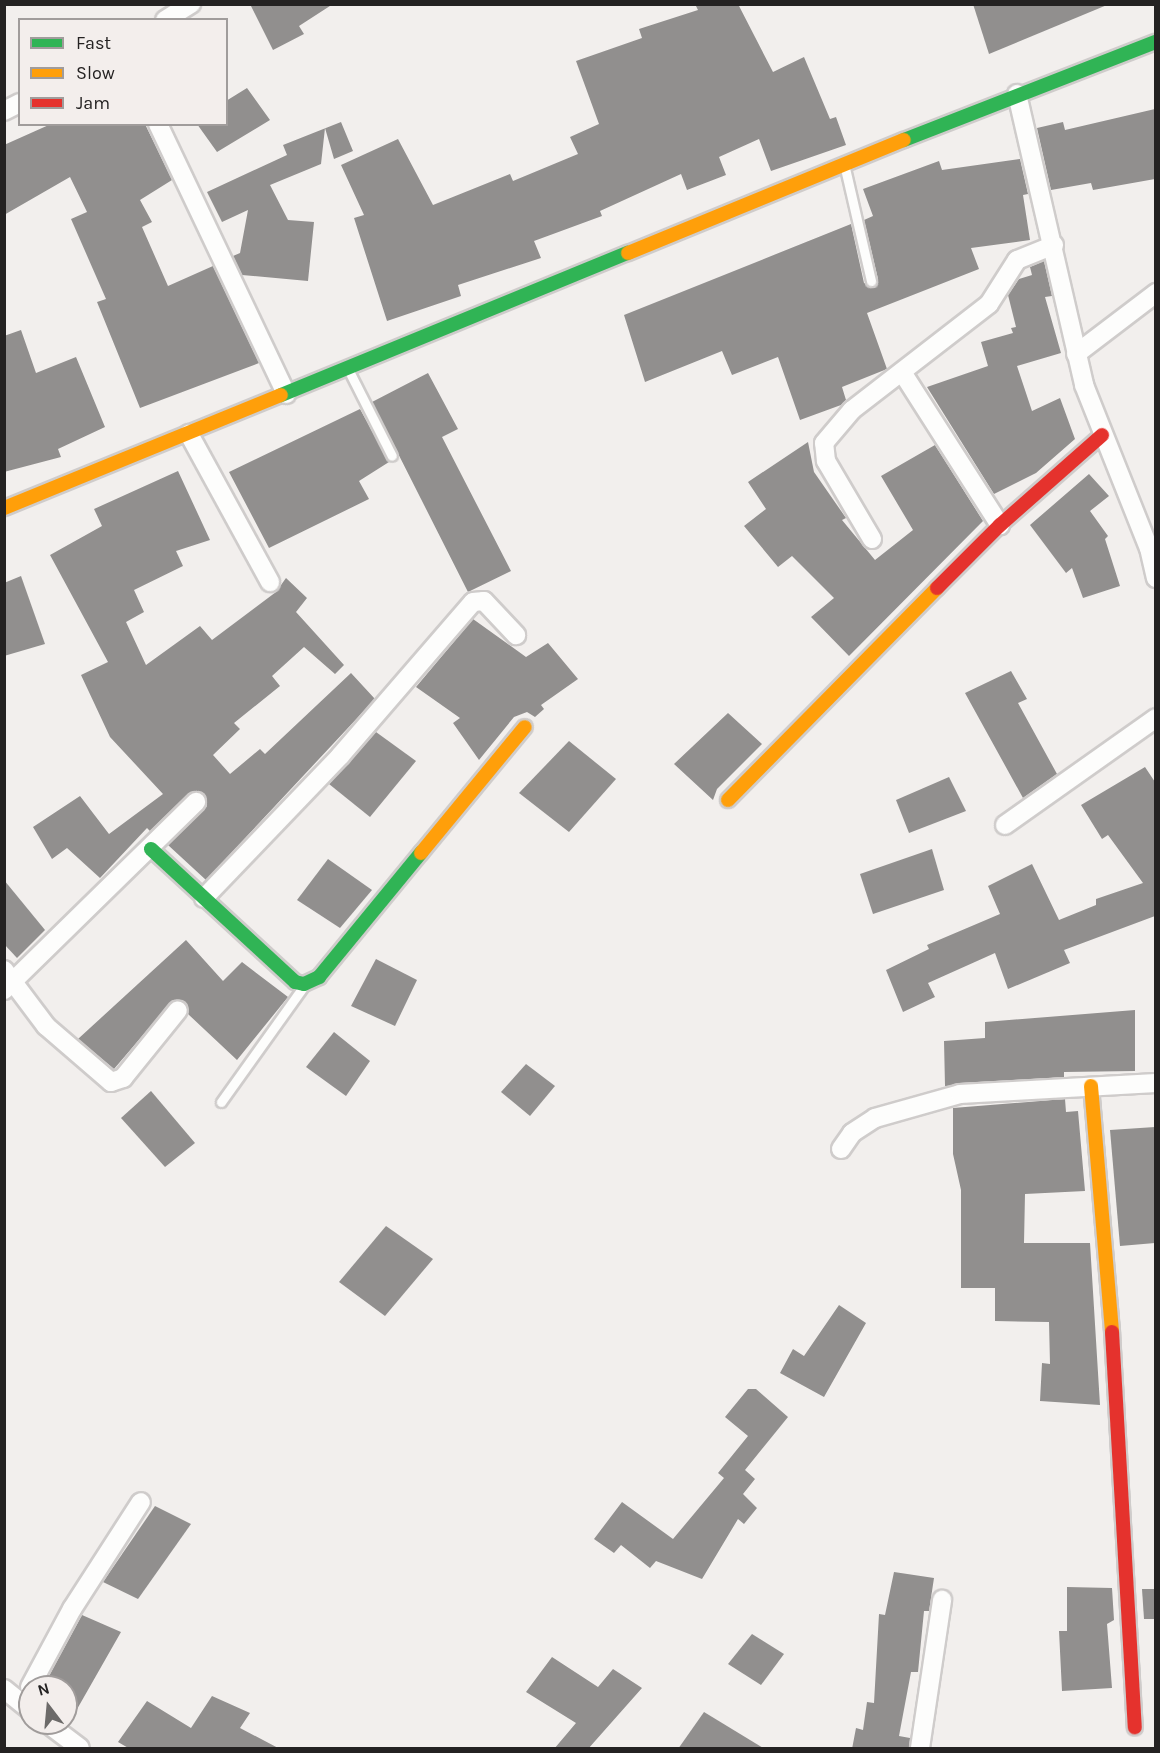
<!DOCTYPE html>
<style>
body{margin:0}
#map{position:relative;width:1160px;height:1753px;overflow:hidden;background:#f2efed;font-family:Karla,sans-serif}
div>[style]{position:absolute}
.building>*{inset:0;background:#918f8e}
.roads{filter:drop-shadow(2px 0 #cfcccb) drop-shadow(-2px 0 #cfcccb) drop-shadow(0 2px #cfcccb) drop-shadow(0 -2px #cfcccb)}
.lane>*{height:9px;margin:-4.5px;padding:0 4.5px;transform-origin:4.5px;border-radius:4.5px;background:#fdfdfc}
.street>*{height:18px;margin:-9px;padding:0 9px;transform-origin:9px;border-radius:9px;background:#fdfdfc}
.fast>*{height:14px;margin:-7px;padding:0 7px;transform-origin:7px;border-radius:7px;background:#30b455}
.slow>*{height:14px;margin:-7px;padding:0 7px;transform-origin:7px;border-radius:7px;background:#ff9f0a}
.jam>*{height:14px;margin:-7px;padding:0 7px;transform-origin:7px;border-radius:7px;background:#e5322d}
span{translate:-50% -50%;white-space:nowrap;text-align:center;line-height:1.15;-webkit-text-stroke:6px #f3eeec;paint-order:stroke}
.frame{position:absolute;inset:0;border:6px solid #242222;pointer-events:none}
.legend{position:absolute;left:18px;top:18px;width:210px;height:108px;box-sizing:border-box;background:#f3eeec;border:2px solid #a09c9b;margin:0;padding:8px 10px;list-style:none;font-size:18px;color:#242222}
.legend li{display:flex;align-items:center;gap:12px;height:30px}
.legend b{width:30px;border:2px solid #a09c9b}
.north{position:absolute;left:18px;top:1675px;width:60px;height:60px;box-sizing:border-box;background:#f3eeec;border:2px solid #a09c9b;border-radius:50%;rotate:344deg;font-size:16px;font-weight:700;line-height:24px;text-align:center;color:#242222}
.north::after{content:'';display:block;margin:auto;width:21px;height:27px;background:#6c6a69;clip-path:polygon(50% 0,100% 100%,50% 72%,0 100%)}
</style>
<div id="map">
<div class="building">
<div style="clip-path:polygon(250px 4px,333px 4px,299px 26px,304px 34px,273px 50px)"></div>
<div style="clip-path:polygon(695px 4px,738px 4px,773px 72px,804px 57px,830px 119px,836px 117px,846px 145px,771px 171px,759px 139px,719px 157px,726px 175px,687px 190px,681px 174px,600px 211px,602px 216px,534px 241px,541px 258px,458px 285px,461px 296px,387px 321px,354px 218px,364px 215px,341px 165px,398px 139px,433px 205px,510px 174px,513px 181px,578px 154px,570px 137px,599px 124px,576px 61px,642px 38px,639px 29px,698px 10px)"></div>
<div style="clip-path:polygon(973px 4px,1107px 4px,1107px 5px,989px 54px)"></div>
<div style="clip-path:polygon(247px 88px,270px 120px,217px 152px,197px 124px,226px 124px,226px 101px)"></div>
<div style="clip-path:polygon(1155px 109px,1155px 179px,1093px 190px,1091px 183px,1051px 190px,1037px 128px,1063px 122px,1065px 130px)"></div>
<div style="clip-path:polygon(341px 122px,353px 151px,334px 159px,325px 128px,321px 164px,270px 185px,288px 220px,314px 222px,308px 281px,242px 275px,233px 256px,240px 253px,248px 210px,222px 222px,207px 192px,287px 155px,283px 145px)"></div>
<div style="clip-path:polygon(51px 124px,145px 124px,172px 180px,140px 200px,152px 222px,142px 227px,168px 286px,213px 266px,259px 363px,140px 408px,97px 302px,106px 299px,71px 219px,87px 212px,70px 177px,4px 215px,4px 145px)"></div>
<div style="clip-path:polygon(1020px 159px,1028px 194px,1023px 195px,1030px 240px,971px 248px,979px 269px,867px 313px,887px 369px,842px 387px,846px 400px,841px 405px,800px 420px,778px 357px,732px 375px,722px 351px,645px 382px,624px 315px,851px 224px,864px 283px,873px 287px,878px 279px,864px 220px,873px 216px,863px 189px,939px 161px,942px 170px)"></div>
<div style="clip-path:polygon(1044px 261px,1052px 296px,1045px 297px,1061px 353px,1017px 366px,1032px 411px,1060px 398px,1075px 439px,1036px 473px,994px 494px,927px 387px,988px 366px,981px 342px,1013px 333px,1011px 328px,1016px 327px,1008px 295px,1019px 279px,1032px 275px,1030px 267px)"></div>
<div style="clip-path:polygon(21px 330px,36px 373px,76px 357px,105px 427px,58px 449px,61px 457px,4px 472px,4px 336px)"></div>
<div style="clip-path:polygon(428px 373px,458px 429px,442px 437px,511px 571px,468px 592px,372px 402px)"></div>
<div style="clip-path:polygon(360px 409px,389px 462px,359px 481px,369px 499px,269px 548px,229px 472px)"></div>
<div style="clip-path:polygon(808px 442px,814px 472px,846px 518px,842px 520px,875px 560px,913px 530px,881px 476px,935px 445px,983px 521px,849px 656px,811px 617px,834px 598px,792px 556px,778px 567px,744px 526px,766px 509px,748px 482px)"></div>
<div style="clip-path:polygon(178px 471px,210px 540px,176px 551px,183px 566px,134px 590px,144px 612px,126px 622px,146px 665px,200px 626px,212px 640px,276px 592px,286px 578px,307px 598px,296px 612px,344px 665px,335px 674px,304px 647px,272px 676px,280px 686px,234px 723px,240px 729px,213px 755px,230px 774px,260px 749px,265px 754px,351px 673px,375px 699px,206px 880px,168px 845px,207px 806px,198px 791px,188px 794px,150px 831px,147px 828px,100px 878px,67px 848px,52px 859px,33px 827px,80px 796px,109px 834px,163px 794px,110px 737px,81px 675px,108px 662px,50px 555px,102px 526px,94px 509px)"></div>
<div style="clip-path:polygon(1089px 474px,1109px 496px,1090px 511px,1108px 536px,1105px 539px,1120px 586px,1083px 598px,1072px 568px,1066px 573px,1030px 525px)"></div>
<div style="clip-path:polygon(21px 576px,45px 644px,4px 656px,4px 583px)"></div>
<div style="clip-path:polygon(473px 619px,526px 657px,548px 643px,578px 679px,541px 705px,544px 709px,535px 717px,527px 712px,514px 717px,479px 760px,453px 723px,460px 718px,416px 687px)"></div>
<div style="clip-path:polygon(1011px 671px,1027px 699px,1018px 703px,1057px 774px,1023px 798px,965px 693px)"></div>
<div style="clip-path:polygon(728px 713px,762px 744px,717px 789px,713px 800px,674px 764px)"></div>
<div style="clip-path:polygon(376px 732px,416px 761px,370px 817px,329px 784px)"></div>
<div style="clip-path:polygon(569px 741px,616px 779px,569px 832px,519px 793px)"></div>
<div style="clip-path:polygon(1145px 767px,1155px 782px,1155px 916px,1064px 950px,1070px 963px,1008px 989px,995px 953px,928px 983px,935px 997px,903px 1012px,886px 970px,929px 949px,927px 945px,1000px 914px,988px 886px,1032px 864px,1059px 920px,1096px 905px,1096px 899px,1143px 883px,1108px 835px,1102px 839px,1081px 805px)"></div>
<div style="clip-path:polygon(949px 777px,966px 811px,909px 833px,896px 800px)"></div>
<div style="clip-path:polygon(932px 849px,944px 890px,873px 914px,860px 874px)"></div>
<div style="clip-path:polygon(328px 859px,372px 890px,340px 928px,297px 900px)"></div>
<div style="clip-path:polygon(4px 880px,45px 930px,17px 958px,4px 944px)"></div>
<div style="clip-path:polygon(186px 940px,223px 981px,242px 962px,288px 997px,237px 1060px,188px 1014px,185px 1002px,173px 1000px,114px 1069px,78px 1039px)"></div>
<div style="clip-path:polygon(376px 959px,417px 980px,395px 1026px,351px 1006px)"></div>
<div style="clip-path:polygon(1135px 1010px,1135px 1071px,1064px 1072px,1064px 1077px,945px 1086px,944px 1041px,985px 1038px,985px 1022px)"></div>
<div style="clip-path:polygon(334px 1032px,370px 1061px,346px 1096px,306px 1067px)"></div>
<div style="clip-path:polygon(526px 1064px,555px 1086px,530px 1116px,501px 1092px)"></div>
<div style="clip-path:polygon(151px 1091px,195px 1143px,165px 1167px,121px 1118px)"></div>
<div style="clip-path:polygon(1065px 1099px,1066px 1112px,1078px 1111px,1085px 1191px,1025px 1194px,1024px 1243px,1090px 1243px,1100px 1405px,1040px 1401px,1042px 1363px,1050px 1364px,1049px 1322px,995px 1321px,995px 1288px,961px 1288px,961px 1190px,953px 1154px,953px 1108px)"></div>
<div style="clip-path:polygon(1155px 1127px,1155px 1243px,1120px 1246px,1110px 1130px)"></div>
<div style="clip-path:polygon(386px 1226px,433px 1259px,385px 1316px,339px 1282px)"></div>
<div style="clip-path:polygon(839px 1305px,866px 1323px,824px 1397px,780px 1373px,793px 1349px,804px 1356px)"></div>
<div style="clip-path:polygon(748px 1389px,756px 1389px,788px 1417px,745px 1470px,755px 1479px,743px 1494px,757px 1508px,744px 1524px,738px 1519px,702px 1579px,656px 1561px,650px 1568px,621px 1545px,614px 1553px,594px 1539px,622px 1502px,673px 1539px,724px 1478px,718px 1473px,748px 1436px,725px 1417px)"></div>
<div style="clip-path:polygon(155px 1506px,191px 1524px,138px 1599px,103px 1582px)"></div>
<div style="clip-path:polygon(894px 1572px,934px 1578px,929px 1611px,924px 1611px,918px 1672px,911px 1672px,899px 1736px,910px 1738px,909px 1749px,852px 1749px,856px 1728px,863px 1730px,867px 1702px,874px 1703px,879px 1614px,885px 1615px)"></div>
<div style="clip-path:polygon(1067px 1587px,1112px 1588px,1114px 1620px,1107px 1624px,1112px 1688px,1062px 1691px,1059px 1631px,1067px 1631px)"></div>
<div style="clip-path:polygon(1142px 1589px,1155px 1589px,1155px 1619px,1144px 1619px)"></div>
<div style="clip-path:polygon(82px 1615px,121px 1632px,68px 1725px,66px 1687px,43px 1687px)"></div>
<div style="clip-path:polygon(752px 1634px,784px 1654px,761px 1685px,728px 1664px)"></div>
<div style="clip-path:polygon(552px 1657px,598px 1687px,613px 1669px,642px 1688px,588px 1749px,554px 1749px,576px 1723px,526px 1692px)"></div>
<div style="clip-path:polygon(212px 1696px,250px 1713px,240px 1728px,280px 1749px,130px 1749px,118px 1742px,147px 1701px,191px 1728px)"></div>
<div style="clip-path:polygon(704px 1712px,765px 1749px,678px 1749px)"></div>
</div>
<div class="roads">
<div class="lane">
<div style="left:845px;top:168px;width:116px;rotate:77deg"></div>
<div style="left:348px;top:369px;width:97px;rotate:63.2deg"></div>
<div style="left:221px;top:1102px;width:141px;rotate:-54.5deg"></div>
</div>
<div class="street">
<div style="left:165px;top:20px;width:31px;rotate:-32deg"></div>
<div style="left:1017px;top:94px;width:299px;rotate:77deg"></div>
<div style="left:1084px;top:385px;width:175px;rotate:68.3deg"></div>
<div style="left:1149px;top:548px;width:31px;rotate:77deg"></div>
<div style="left:4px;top:111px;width:18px;rotate:-27deg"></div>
<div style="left:158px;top:124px;width:299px;rotate:64.6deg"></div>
<div style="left:1076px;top:354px;width:101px;rotate:-37.3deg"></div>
<div style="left:902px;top:372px;width:182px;rotate:57.4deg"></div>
<div style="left:189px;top:434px;width:169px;rotate:61.3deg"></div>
<div style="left:872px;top:539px;width:91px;rotate:-120.5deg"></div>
<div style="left:826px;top:461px;width:18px;rotate:-96deg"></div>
<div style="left:824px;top:443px;width:43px;rotate:-49.7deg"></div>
<div style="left:852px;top:410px;width:173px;rotate:-37.7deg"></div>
<div style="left:989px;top:304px;width:52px;rotate:-57.5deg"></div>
<div style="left:1017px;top:260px;width:40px;rotate:-22deg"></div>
<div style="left:1005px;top:825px;width:185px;rotate:-35.3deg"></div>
<div style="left:204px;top:898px;width:197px;rotate:-46.2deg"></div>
<div style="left:340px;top:756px;width:203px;rotate:-49.2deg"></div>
<div style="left:473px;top:602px;width:11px;rotate:-5deg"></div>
<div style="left:484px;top:601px;width:47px;rotate:46.7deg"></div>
<div style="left:4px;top:970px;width:70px;rotate:53.1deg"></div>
<div style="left:46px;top:1026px;width:86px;rotate:40.7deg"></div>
<div style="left:111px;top:1082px;width:13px;rotate:-18deg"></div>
<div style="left:123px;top:1078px;width:87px;rotate:-51deg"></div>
<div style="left:4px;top:990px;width:269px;rotate:-44.4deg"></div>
<div style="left:841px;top:1149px;width:19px;rotate:-55deg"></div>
<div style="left:852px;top:1133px;width:27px;rotate:-33deg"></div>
<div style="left:875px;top:1118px;width:88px;rotate:-15.8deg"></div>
<div style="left:960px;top:1094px;width:196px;rotate:-3.2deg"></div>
<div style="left:30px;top:1687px;width:89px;rotate:-61.7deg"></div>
<div style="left:72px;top:1609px;width:127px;rotate:-57.2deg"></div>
<div style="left:4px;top:1689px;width:33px;rotate:39deg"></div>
<div style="left:47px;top:1723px;width:41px;rotate:37.1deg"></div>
<div style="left:920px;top:1748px;width:150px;rotate:-81.5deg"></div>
</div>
<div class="fast">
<div style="left:904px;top:140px;width:270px;rotate:-21.3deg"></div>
<div style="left:281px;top:395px;width:375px;rotate:-22.3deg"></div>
<div style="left:151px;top:849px;width:196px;rotate:42.7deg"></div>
<div style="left:295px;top:982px;width:9px;rotate:13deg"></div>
<div style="left:304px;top:984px;width:17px;rotate:-25deg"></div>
<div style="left:319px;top:977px;width:161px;rotate:-50.6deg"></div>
</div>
<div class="slow">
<div style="left:628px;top:253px;width:298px;rotate:-22.3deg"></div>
<div style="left:4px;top:508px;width:299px;rotate:-22.2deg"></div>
<div style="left:728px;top:800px;width:298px;rotate:-45.4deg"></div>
<div style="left:421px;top:853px;width:163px;rotate:-50.5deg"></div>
<div style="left:1091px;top:1086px;width:247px;rotate:85.1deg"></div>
</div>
<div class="jam">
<div style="left:937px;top:588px;width:89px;rotate:-45deg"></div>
<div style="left:1000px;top:525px;width:136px;rotate:-41.4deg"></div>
<div style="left:1112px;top:1332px;width:396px;rotate:86.7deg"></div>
</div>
</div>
<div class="frame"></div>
<ul class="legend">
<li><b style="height:8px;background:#30b455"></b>Fast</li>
<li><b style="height:8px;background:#ff9f0a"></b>Slow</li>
<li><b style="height:8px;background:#e5322d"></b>Jam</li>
</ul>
<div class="north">N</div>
</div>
